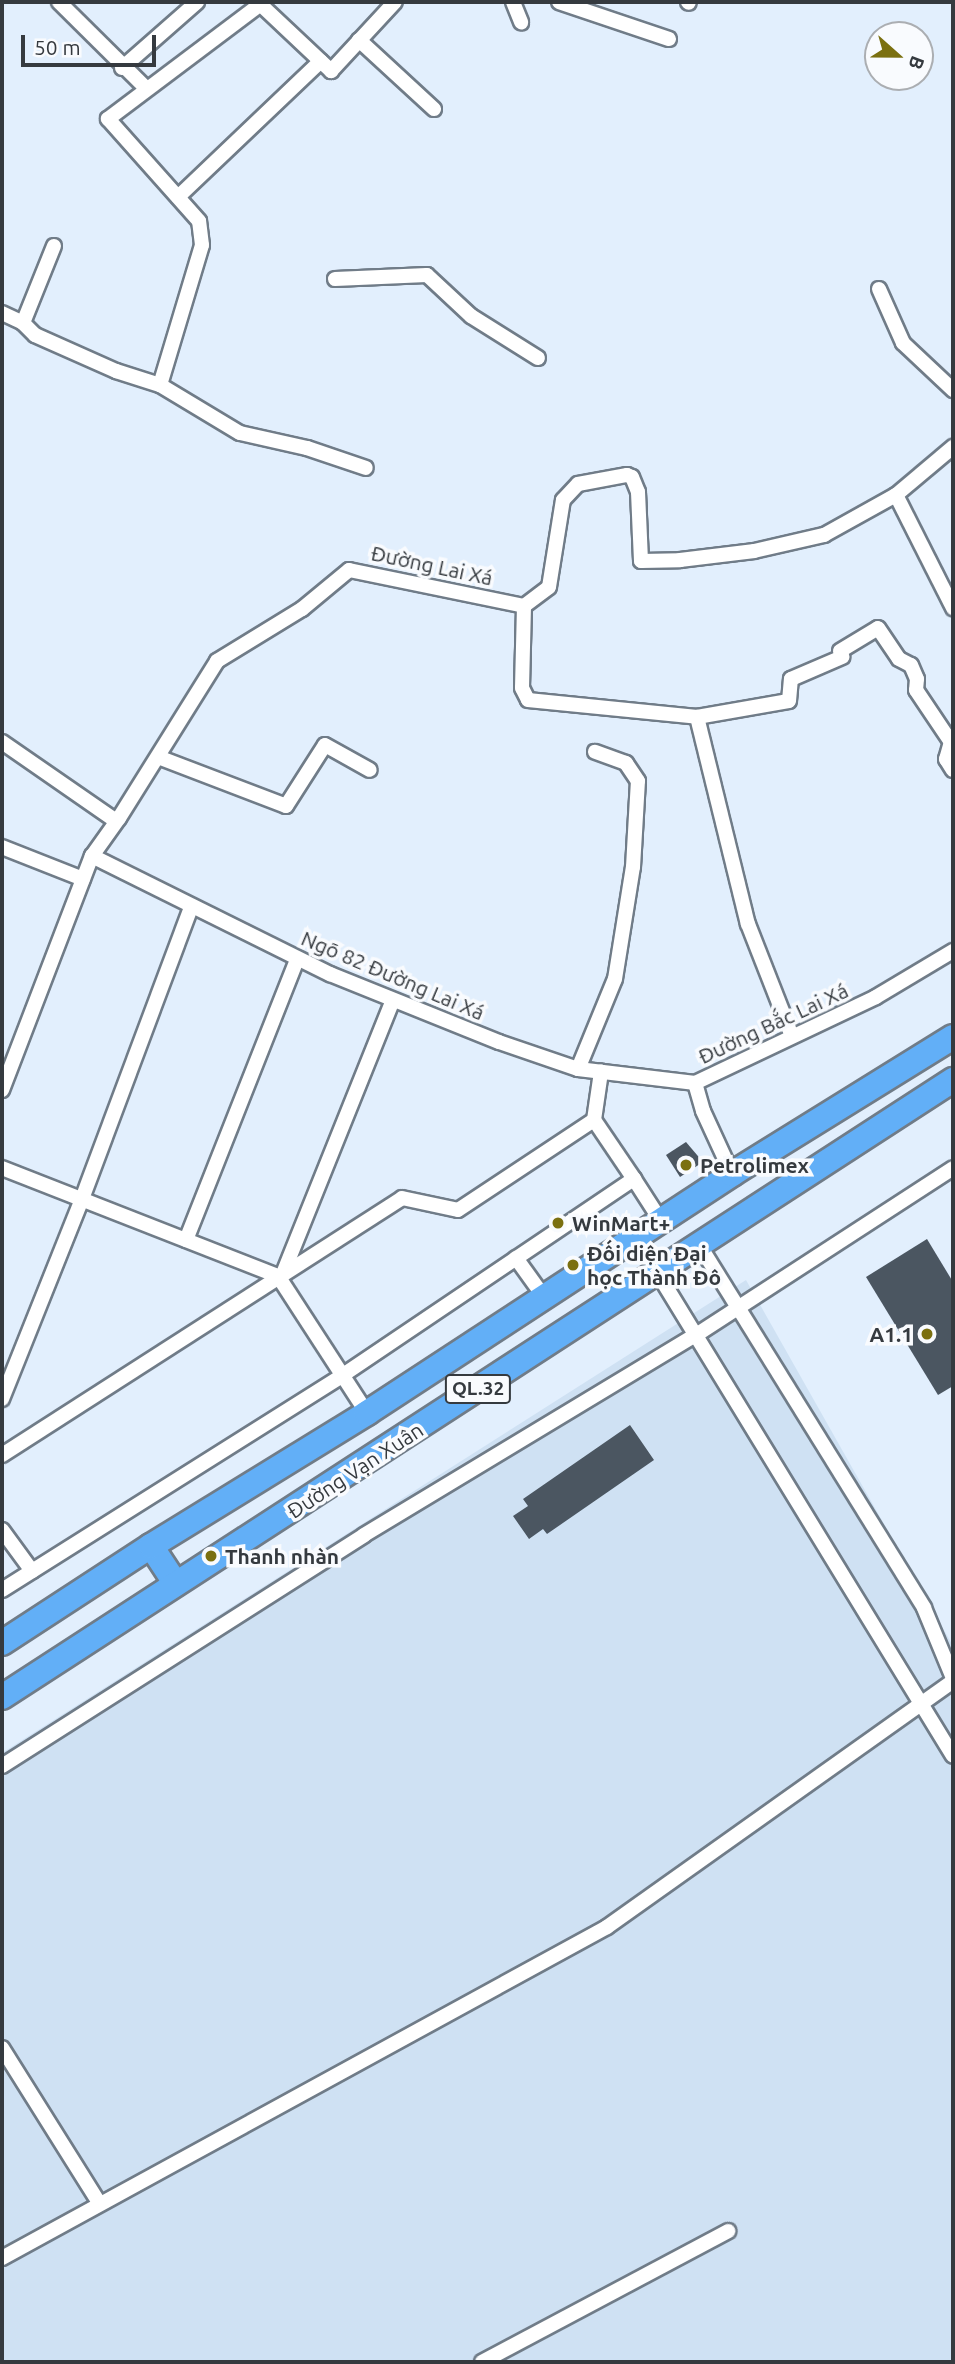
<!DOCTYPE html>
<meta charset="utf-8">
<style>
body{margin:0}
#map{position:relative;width:955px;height:2364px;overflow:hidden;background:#e2effd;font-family:Ubuntu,sans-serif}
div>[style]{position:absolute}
.built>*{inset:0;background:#cfe1f3}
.building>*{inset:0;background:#4b5661}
.roads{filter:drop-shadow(2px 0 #707c88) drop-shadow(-2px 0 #707c88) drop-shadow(0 2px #707c88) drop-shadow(0 -2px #707c88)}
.street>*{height:14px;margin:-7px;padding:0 7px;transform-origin:7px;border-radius:7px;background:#fff}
.highway>*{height:24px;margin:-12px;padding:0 12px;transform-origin:12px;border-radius:12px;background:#62aff7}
.dots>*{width:19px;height:19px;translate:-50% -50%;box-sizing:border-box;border:4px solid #f9fbfe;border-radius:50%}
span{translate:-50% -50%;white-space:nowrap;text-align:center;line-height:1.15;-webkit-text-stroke:7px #f9fbfe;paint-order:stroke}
.shield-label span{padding:2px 5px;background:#f9fbfe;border:2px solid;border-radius:5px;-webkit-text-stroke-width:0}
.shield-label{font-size:19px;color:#353a3f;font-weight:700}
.street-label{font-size:21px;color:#353a3f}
.poi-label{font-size:21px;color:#353a3f;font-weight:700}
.left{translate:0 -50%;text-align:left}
.right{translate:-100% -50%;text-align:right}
.frame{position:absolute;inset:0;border:4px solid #353a3f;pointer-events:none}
.north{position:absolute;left:864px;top:21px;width:70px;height:70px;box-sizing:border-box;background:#f9fbfe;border:2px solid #abaeb2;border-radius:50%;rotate:111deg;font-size:19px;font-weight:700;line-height:28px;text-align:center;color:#353a3f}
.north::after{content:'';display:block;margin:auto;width:24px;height:32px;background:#7b7010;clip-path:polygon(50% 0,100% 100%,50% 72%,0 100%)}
.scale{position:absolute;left:21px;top:35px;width:135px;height:32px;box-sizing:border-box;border:4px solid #353a3f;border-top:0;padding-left:9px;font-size:21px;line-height:24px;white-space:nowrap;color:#353a3f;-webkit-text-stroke:5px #f9fbfe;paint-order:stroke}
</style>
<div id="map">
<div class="built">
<div style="clip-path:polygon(746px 1280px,953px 1646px,953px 2362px,2px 2362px,2px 1753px)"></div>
</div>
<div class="building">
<div style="clip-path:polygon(686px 1142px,703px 1162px,680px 1177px,666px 1155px)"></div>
<div style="clip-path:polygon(927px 1239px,953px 1282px,953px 1386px,938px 1395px,866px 1277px)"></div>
<div style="clip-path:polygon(630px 1425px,654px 1460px,547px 1534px,543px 1529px,529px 1539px,513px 1516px,528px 1506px,523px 1499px)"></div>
</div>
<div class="roads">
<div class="street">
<div style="left:59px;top:2px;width:122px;rotate:44.7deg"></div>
<div style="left:513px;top:2px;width:22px;rotate:68deg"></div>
<div style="left:559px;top:2px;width:116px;rotate:18.6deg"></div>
<div style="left:688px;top:2px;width:1px;rotate:45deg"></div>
<div style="left:260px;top:4px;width:98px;rotate:43.3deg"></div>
<div style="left:331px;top:71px;width:94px;rotate:-47.2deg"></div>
<div style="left:359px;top:40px;width:102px;rotate:42.6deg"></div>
<div style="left:122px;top:68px;width:100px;rotate:-41.3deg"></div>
<div style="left:178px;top:197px;width:197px;rotate:-43.6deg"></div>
<div style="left:335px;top:279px;width:92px;rotate:-2.5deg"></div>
<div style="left:427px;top:275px;width:60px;rotate:43deg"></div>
<div style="left:471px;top:316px;width:79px;rotate:32.1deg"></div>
<div style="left:879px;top:289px;width:59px;rotate:66deg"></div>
<div style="left:903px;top:343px;width:69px;rotate:43.2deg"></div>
<div style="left:2px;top:313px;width:23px;rotate:25deg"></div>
<div style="left:23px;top:323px;width:17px;rotate:45deg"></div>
<div style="left:35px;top:335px;width:89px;rotate:24deg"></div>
<div style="left:116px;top:371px;width:46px;rotate:17.7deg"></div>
<div style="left:160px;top:385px;width:93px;rotate:31deg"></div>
<div style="left:240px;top:433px;width:69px;rotate:12.6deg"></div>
<div style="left:307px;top:448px;width:62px;rotate:18.7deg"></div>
<div style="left:23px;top:323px;width:83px;rotate:-68.1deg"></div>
<div style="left:160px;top:385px;width:146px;rotate:-73.3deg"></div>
<div style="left:202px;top:245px;width:24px;rotate:-97deg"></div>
<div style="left:199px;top:221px;width:137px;rotate:-131.7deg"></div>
<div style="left:108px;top:119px;width:194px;rotate:-37deg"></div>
<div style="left:896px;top:495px;width:127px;rotate:63.2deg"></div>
<div style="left:524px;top:606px;width:82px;rotate:91.4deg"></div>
<div style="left:522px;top:688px;width:13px;rotate:63deg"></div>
<div style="left:528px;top:700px;width:170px;rotate:5.7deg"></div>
<div style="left:697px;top:717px;width:93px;rotate:-9.9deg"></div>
<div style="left:789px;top:701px;width:22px;rotate:-85deg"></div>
<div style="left:791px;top:679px;width:56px;rotate:-23.3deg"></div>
<div style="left:840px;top:651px;width:44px;rotate:-31.2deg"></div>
<div style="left:878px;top:628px;width:37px;rotate:56deg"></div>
<div style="left:899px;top:659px;width:13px;rotate:27deg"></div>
<div style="left:911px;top:665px;width:15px;rotate:67deg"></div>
<div style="left:917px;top:679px;width:11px;rotate:95deg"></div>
<div style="left:916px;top:690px;width:63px;rotate:56.1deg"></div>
<div style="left:951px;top:742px;width:18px;rotate:106deg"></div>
<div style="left:946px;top:759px;width:13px;rotate:58deg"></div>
<div style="left:697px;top:717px;width:213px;rotate:76.2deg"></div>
<div style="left:748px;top:924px;width:120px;rotate:68.6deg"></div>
<div style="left:2px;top:742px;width:139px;rotate:34.7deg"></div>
<div style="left:158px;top:757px;width:137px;rotate:20.9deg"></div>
<div style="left:286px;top:806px;width:72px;rotate:-57.4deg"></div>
<div style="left:325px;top:745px;width:51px;rotate:29.1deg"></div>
<div style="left:2px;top:847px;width:87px;rotate:21.6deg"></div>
<div style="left:92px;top:856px;width:266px;rotate:26.4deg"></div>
<div style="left:330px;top:974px;width:182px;rotate:21.9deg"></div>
<div style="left:499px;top:1042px;width:83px;rotate:18.9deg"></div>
<div style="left:578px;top:1069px;width:118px;rotate:6.8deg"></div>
<div style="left:578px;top:1069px;width:97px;rotate:-67.7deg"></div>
<div style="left:615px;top:979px;width:113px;rotate:-80.9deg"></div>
<div style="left:633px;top:867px;width:86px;rotate:-86.7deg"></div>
<div style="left:638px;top:781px;width:22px;rotate:-124deg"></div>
<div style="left:626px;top:763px;width:33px;rotate:-160deg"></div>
<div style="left:695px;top:1083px;width:200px;rotate:-25.4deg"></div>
<div style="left:876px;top:997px;width:90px;rotate:-30.9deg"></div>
<div style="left:695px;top:1083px;width:29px;rotate:74deg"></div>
<div style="left:703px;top:1111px;width:69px;rotate:65.3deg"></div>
<div style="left:2px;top:1090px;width:251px;rotate:-69deg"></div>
<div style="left:92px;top:856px;width:47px;rotate:-54.6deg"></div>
<div style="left:119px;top:818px;width:185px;rotate:-58deg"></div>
<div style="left:217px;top:661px;width:100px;rotate:-31.5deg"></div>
<div style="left:302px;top:609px;width:61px;rotate:-39.7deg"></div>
<div style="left:349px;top:570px;width:179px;rotate:11.6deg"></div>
<div style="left:524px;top:606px;width:31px;rotate:-37deg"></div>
<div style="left:549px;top:587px;width:88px;rotate:-80.9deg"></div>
<div style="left:563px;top:500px;width:22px;rotate:-47deg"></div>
<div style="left:578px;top:484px;width:50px;rotate:-10.4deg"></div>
<div style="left:627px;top:475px;width:5px;rotate:22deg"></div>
<div style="left:632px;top:477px;width:16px;rotate:68deg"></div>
<div style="left:638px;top:492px;width:69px;rotate:87.5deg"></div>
<div style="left:641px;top:561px;width:39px;rotate:-1deg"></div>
<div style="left:680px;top:560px;width:75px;rotate:-6.9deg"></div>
<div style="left:754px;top:551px;width:72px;rotate:-12.9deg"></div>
<div style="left:824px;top:535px;width:82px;rotate:-29.1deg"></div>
<div style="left:896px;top:495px;width:75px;rotate:-40.1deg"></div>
<div style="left:2px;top:1168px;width:296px;rotate:21.4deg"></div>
<div style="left:278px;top:1276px;width:163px;rotate:57deg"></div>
<div style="left:634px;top:1179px;width:50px;rotate:57.3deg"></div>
<div style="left:186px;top:1240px;width:302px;rotate:-68.4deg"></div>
<div style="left:698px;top:1243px;width:429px;rotate:58.2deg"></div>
<div style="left:924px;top:1608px;width:76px;rotate:67.5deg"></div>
<div style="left:516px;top:1258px;width:48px;rotate:54.3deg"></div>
<div style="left:657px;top:1272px;width:567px;rotate:58.55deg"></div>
<div style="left:282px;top:1276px;width:297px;rotate:-68.1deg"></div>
<div style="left:2px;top:1399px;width:215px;rotate:-68.2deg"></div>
<div style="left:82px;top:1199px;width:312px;rotate:-69.5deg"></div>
<div style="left:2px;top:1455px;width:475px;rotate:-32.7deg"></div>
<div style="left:402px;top:1198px;width:57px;rotate:12.1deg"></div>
<div style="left:458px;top:1210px;width:163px;rotate:-33.5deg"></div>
<div style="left:594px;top:1120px;width:49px;rotate:-81.7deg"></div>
<div style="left:2px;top:1530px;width:51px;rotate:53.8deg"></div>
<div style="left:2px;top:1590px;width:403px;rotate:-32.2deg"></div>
<div style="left:343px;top:1375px;width:351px;rotate:-34deg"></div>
<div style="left:634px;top:1179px;width:71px;rotate:-124.1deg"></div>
<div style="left:2px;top:1766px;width:429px;rotate:-32.5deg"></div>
<div style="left:364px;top:1535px;width:388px;rotate:-31.1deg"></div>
<div style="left:696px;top:1335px;width:306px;rotate:-33deg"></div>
<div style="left:2px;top:2048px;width:184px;rotate:57.9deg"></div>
<div style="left:2px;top:2258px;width:690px;rotate:-28.68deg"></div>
<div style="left:607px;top:1927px;width:425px;rotate:-35.4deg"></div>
<div style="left:482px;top:2362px;width:279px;rotate:-28deg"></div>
</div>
<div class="highway">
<div style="left:151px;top:1546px;width:45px;rotate:56.7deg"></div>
<div style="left:2px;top:1643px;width:178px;rotate:-33.1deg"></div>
<div style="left:151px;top:1546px;width:254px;rotate:-31.6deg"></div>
<div style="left:367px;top:1413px;width:436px;rotate:-33.2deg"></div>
<div style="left:732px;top:1174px;width:260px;rotate:-31.8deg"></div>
<div style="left:2px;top:1697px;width:1134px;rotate:-32.98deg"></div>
</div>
</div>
<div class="dots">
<div style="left:686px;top:1165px;background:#7b7010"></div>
<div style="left:558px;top:1223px;background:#7b7010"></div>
<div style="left:573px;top:1265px;background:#7b7010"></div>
<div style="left:927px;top:1334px;background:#7b7010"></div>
<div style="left:211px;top:1556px;background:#7b7010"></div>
</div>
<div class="shield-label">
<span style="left:478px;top:1389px">QL.32</span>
</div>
<div class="street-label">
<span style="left:432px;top:565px;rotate:12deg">Đường Lai Xá</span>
<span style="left:393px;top:975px;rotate:23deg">Ngõ 82 Đường Lai Xá</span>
<span style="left:773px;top:1023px;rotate:-25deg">Đường Bắc Lai Xá</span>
<span style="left:355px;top:1470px;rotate:-33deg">Đường Vạn Xuân</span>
</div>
<div class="poi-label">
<span class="left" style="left:700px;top:1165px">Petrolimex</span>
<span class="left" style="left:572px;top:1223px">WinMart+</span>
<span class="left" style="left:587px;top:1265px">Đối diện Đại<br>học Thành Đô</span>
<span class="right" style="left:913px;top:1334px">A1.1</span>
<span class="left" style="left:225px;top:1556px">Thanh nhàn</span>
</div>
<div class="frame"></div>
<div class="north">B</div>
<div class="scale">50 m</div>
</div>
